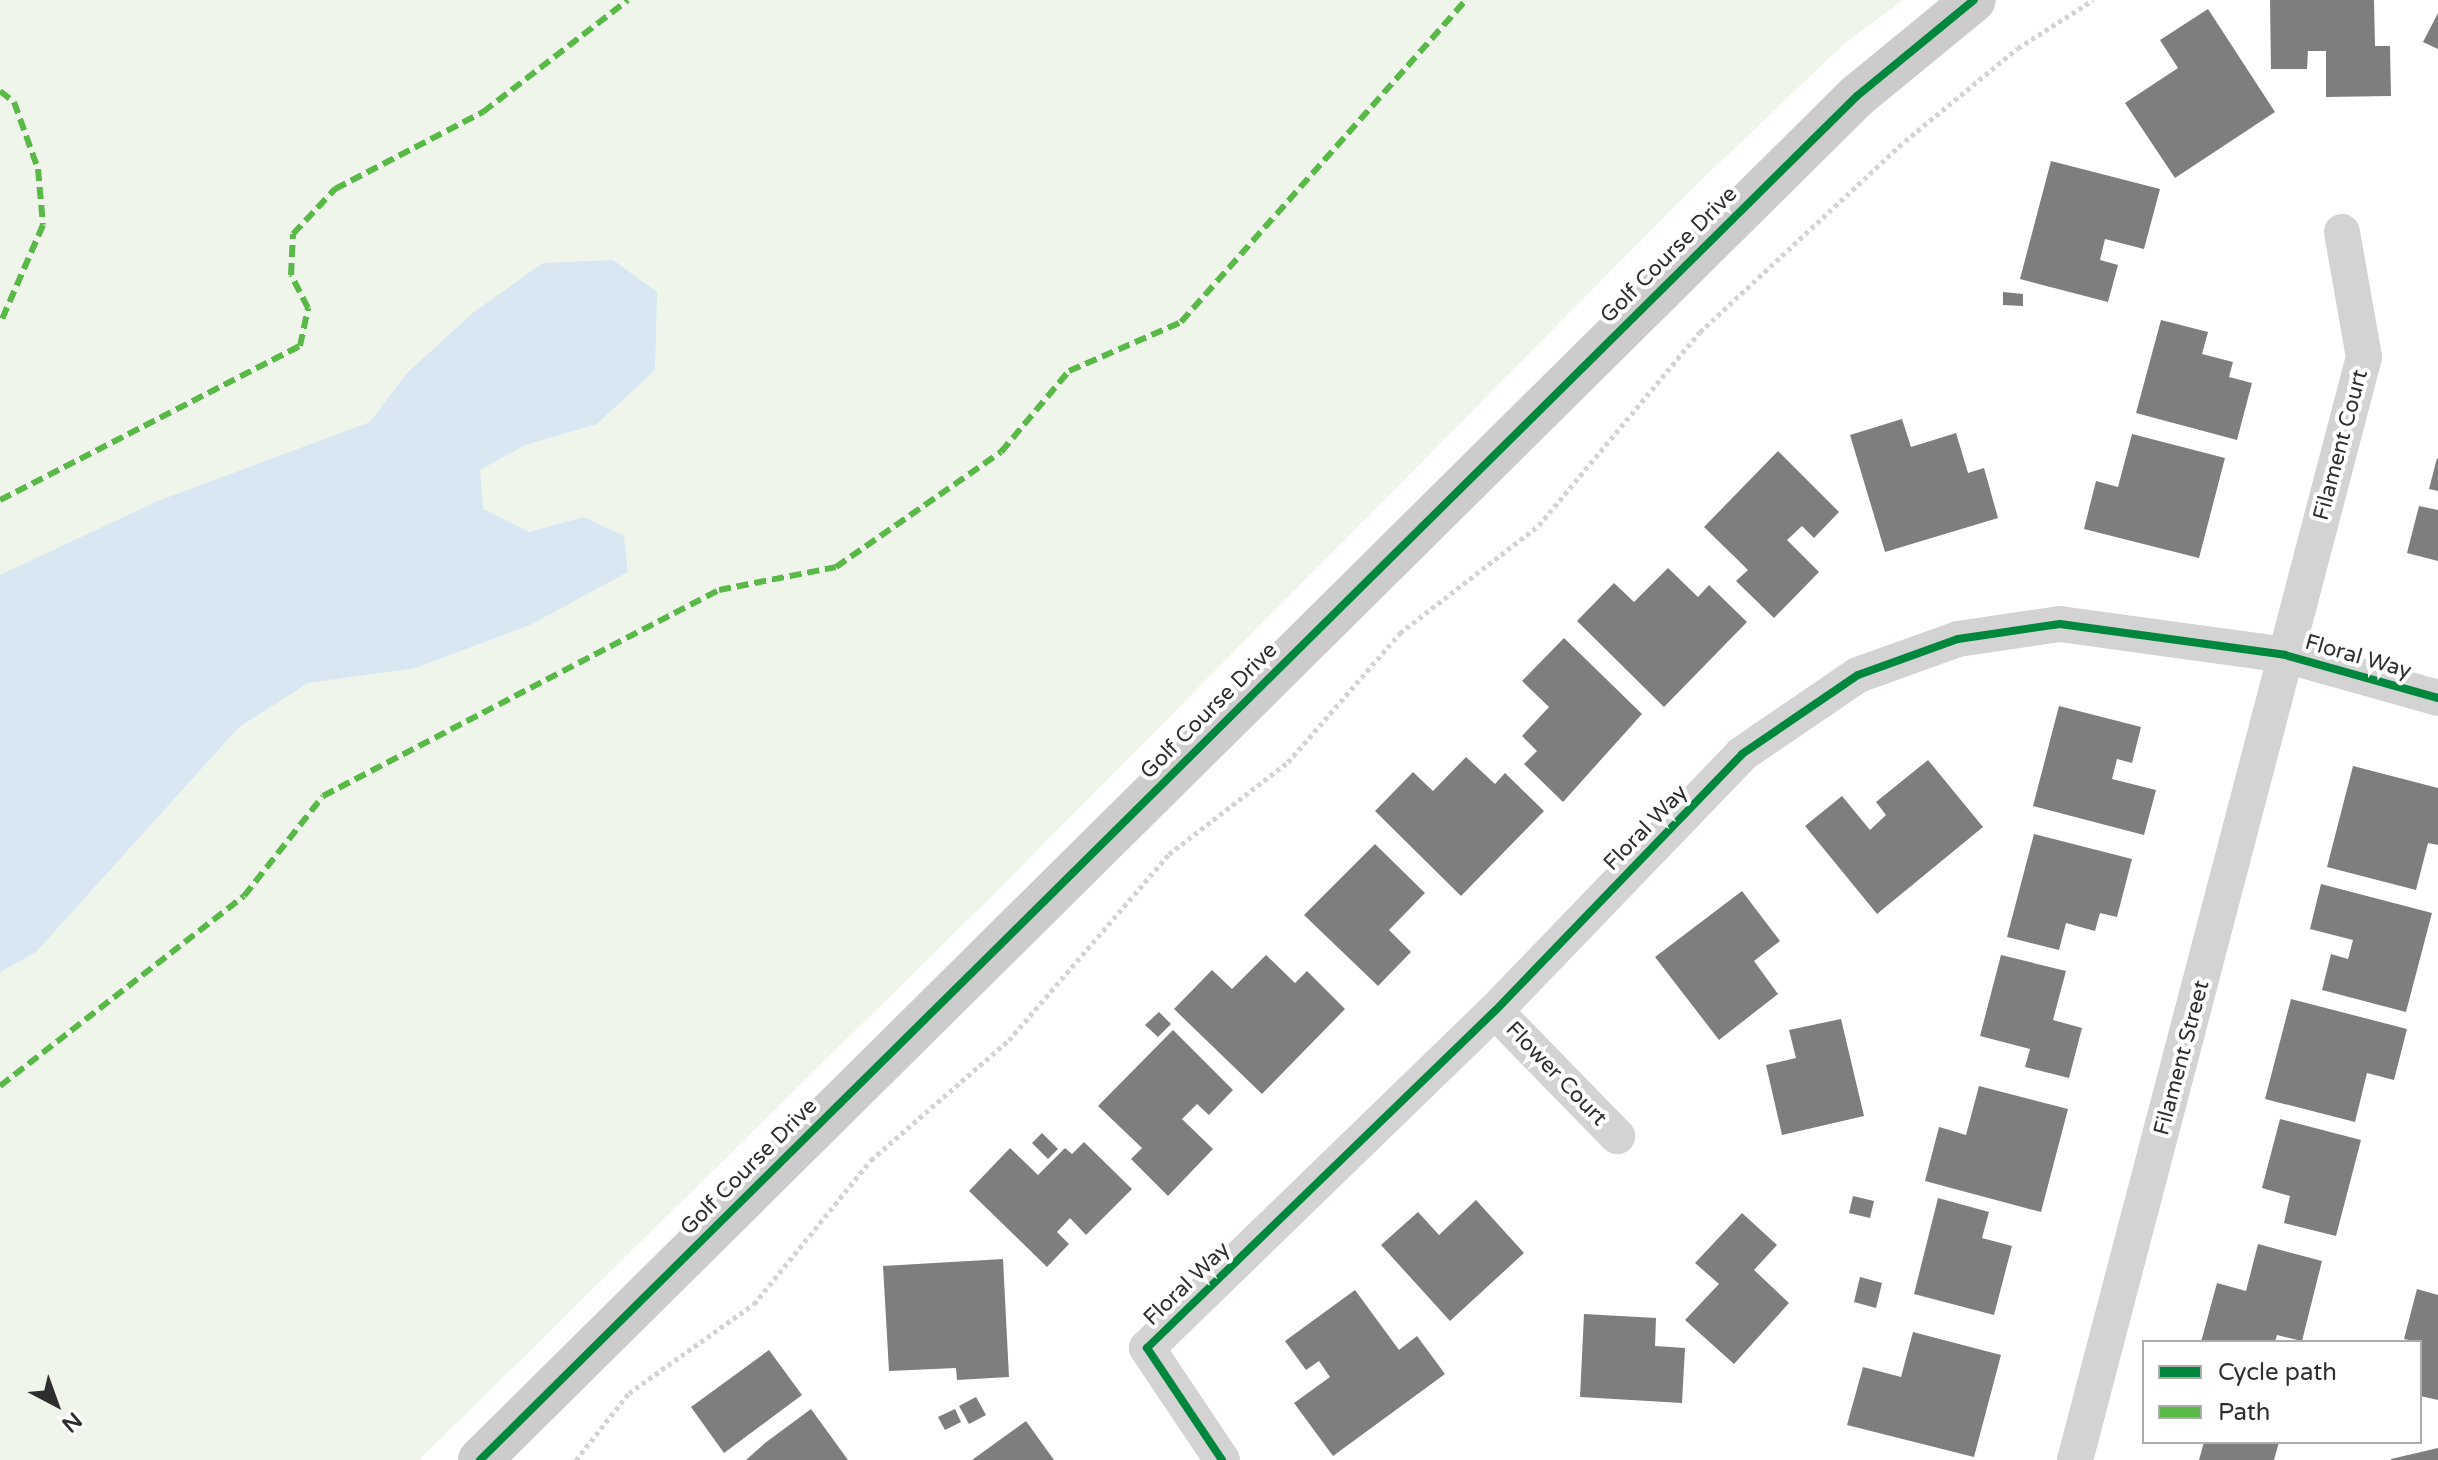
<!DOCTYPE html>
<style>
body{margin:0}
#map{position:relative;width:2438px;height:1460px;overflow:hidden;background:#fff;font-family:"Varela Round",sans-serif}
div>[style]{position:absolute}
.green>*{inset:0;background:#f0f5ec}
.water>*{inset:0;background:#d8e7f1}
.building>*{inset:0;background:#7e7e7e}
.path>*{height:5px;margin-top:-2.5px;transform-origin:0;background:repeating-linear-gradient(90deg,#d3d3d3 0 4px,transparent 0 8px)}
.street>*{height:36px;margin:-18px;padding:0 18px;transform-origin:18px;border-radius:18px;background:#d3d3d3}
.secondary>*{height:44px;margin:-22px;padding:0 22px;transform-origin:22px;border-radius:22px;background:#ccc}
.quiet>*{height:6px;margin-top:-3px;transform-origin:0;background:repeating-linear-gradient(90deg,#58b947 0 12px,transparent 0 18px)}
.cycleway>*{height:8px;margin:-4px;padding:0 4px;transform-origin:4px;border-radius:4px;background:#00873e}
span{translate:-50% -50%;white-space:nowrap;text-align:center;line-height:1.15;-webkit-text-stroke:8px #fff;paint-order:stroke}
.street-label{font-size:22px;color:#2e2e2e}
.legend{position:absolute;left:2142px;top:1340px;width:280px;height:104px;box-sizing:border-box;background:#fff;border:2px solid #ababab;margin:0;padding:10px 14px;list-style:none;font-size:24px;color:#2e2e2e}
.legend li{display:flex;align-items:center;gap:16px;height:40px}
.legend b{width:40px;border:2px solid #ababab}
.north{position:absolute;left:16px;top:1364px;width:80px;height:80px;-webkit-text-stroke:6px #fff;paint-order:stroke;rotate:139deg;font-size:22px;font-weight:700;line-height:32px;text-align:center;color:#2e2e2e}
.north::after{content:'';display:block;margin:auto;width:28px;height:36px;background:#2e2e2e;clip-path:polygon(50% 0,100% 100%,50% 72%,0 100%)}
</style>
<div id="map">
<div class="green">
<div style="clip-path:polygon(0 0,1903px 0,1844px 44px,1691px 190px,996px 892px,419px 1460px,0 1460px)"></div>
</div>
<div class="water">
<div style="clip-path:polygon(613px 260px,657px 292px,655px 370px,597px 424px,525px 445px,480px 470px,483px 509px,529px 532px,584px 517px,624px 536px,628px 572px,530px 625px,415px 668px,308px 683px,239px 727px,36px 952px,0 972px,0 575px,158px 501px,370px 422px,407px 373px,474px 312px,543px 263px)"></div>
</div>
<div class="building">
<div style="clip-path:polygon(2270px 0,2374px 0,2375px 46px,2390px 46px,2391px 96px,2326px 97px,2326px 51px,2308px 51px,2307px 69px,2271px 69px)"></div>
<div style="clip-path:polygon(2208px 9px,2275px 112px,2175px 178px,2125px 103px,2178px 68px,2160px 40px)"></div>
<div style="clip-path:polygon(2438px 13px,2438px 49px,2423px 42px)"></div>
<div style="clip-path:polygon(2051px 161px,2160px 189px,2144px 249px,2105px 239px,2100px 260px,2118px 265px,2108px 302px,2020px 279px)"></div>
<div style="clip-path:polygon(2003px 292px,2023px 294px,2023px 306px,2003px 305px)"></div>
<div style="clip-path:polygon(2161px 320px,2208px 332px,2202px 354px,2233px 362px,2229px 377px,2252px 383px,2237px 440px,2136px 413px)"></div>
<div style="clip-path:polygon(1902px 419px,1911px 447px,1956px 433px,1968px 473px,1984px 468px,1998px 518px,1885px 552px,1850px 435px)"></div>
<div style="clip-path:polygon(2132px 434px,2225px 458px,2199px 558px,2084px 529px,2096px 481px,2118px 487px)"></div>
<div style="clip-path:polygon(1778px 451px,1839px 512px,1814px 538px,1802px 526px,1787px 540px,1819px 572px,1774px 618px,1736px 581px,1748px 570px,1704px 527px)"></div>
<div style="clip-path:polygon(2437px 458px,2438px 459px,2438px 491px,2429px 489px)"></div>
<div style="clip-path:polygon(2419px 506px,2438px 510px,2438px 561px,2407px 553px)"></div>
<div style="clip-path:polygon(1668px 568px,1698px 597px,1709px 585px,1747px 622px,1664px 707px,1577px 621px,1614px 583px,1634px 602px)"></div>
<div style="clip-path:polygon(1564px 638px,1642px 714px,1563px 802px,1524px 764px,1537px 751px,1522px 736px,1549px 707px,1522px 681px)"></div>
<div style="clip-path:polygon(2059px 706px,2141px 727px,2132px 763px,2117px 759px,2112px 779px,2156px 790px,2144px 835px,2033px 806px)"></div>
<div style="clip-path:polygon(1466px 757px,1495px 784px,1505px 773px,1544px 811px,1461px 896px,1375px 811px,1413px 772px,1433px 791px)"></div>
<div style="clip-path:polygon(1928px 760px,1983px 827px,1877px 914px,1805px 826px,1842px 796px,1870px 830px,1886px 815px,1876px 802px)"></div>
<div style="clip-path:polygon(2353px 766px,2438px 788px,2438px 845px,2428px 843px,2416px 890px,2327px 867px)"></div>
<div style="clip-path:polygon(2034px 834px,2132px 859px,2117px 917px,2100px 913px,2095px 931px,2066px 923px,2059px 950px,2007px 937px)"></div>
<div style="clip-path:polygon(1375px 844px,1425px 893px,1389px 930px,1411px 952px,1378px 986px,1304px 915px)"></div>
<div style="clip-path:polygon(2321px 884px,2432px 913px,2406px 1012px,2322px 990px,2331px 954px,2348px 959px,2353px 940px,2310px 929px)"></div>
<div style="clip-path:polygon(1742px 891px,1780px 941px,1754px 961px,1778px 994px,1719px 1040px,1655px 957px)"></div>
<div style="clip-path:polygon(1266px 955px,1295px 983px,1307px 971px,1345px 1009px,1262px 1094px,1174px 1009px,1212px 970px,1232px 989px)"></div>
<div style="clip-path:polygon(2001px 955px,2066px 971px,2053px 1020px,2082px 1028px,2069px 1078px,2025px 1067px,2030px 1049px,1980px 1036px)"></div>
<div style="clip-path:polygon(2291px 999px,2407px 1029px,2394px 1080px,2367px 1073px,2355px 1122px,2265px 1099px)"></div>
<div style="clip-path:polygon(1159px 1012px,1171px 1024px,1158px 1037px,1145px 1025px)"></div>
<div style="clip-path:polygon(1841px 1019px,1864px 1116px,1782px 1135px,1766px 1065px,1796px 1058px,1789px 1030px)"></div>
<div style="clip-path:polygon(1173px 1030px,1233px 1090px,1209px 1115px,1197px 1104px,1182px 1119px,1213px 1149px,1168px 1196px,1131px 1159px,1142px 1148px,1098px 1106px)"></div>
<div style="clip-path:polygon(1979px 1086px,2068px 1109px,2041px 1212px,1925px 1181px,1939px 1127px,1966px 1135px)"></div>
<div style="clip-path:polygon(2280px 1119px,2361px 1140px,2336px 1236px,2284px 1223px,2290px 1196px,2262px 1188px)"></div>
<div style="clip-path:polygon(1042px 1133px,1058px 1149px,1048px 1159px,1032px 1143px)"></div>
<div style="clip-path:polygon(1084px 1142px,1132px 1189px,1086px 1235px,1070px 1218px,1057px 1232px,1069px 1244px,1047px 1267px,969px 1191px,1010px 1148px,1038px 1175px,1065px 1148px,1072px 1154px)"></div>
<div style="clip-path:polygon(1853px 1196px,1874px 1201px,1870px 1218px,1849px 1213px)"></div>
<div style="clip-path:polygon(1938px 1198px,1989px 1212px,1982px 1238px,2012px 1246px,1994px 1315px,1914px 1294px)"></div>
<div style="clip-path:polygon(1476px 1200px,1524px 1253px,1450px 1321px,1381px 1245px,1418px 1212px,1439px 1235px)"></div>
<div style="clip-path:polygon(1742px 1213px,1777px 1245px,1754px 1270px,1789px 1303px,1734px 1364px,1685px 1320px,1719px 1284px,1695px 1263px)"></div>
<div style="clip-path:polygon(2258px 1244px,2322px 1261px,2302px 1341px,2277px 1335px,2275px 1342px,2201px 1342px,2217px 1283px,2246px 1291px)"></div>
<div style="clip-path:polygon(1003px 1259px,1009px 1377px,957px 1380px,956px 1368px,889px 1371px,883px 1266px)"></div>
<div style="clip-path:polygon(1860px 1277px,1882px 1283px,1876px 1308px,1854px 1302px)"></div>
<div style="clip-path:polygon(2417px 1289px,2438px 1295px,2438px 1400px,2420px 1396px,2420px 1342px,2404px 1339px)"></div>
<div style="clip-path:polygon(1355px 1290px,1399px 1350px,1417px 1336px,1445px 1374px,1333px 1456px,1294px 1403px,1330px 1377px,1319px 1361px,1306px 1370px,1285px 1341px)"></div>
<div style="clip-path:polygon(1584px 1314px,1656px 1318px,1655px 1346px,1685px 1348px,1682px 1403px,1580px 1397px)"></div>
<div style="clip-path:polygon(1913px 1332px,2001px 1355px,1974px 1457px,1847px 1425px,1863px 1367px,1901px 1377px)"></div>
<div style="clip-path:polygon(769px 1350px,802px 1395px,724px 1453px,691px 1407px)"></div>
<div style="clip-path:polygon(976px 1397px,986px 1415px,969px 1424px,959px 1406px)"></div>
<div style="clip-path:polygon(811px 1409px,848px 1460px,746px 1460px,765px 1443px)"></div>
<div style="clip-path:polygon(955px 1409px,961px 1422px,945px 1430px,938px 1417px)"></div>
<div style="clip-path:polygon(1026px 1421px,1054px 1460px,972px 1460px)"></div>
<div style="clip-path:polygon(2204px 1442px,2279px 1442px,2274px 1460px,2199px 1460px)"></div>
<div style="clip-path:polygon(2438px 1448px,2438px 1460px,2391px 1460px,2391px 1459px)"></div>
</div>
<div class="path">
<div style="left:576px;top:1460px;width:85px;rotate:-51.7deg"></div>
<div style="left:629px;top:1393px;width:153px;rotate:-35.5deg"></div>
<div style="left:754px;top:1304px;width:186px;rotate:-50.9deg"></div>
<div style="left:871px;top:1160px;width:183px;rotate:-41deg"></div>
<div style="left:1009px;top:1040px;width:245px;rotate:-49.3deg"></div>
<div style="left:1169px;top:854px;width:150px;rotate:-37.7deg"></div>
<div style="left:1288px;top:762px;width:171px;rotate:-49deg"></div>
<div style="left:1400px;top:633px;width:176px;rotate:-37.8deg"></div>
<div style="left:1539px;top:525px;width:251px;rotate:-50.2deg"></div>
<div style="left:1700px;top:332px;width:280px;rotate:-43deg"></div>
<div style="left:1905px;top:141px;width:146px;rotate:-39.5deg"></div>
<div style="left:2018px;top:48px;width:89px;rotate:-32.6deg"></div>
</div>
<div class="street">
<div style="left:1495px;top:1011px;width:175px;rotate:45.7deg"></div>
<div style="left:1222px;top:1460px;width:135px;rotate:-123.8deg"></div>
<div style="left:1147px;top:1348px;width:484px;rotate:-44.1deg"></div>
<div style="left:1495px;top:1011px;width:356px;rotate:-46.1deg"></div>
<div style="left:1742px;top:754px;width:140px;rotate:-34.3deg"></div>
<div style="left:1858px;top:675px;width:106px;rotate:-19.8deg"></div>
<div style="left:1958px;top:639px;width:103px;rotate:-8.4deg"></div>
<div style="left:2060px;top:624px;width:227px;rotate:7.8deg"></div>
<div style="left:2285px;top:655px;width:159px;rotate:15.7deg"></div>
<div style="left:2075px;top:1460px;width:1140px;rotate:-75.32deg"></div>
<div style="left:2364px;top:357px;width:127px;rotate:-100deg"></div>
</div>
<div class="secondary">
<div style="left:480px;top:1460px;width:1938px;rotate:-44.73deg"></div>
<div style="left:1857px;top:96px;width:151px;rotate:-39.4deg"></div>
</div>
<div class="quiet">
<div style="left:0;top:91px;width:18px;rotate:38deg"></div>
<div style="left:14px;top:102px;width:71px;rotate:70.3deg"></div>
<div style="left:38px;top:169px;width:56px;rotate:84.9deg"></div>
<div style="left:43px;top:225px;width:108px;rotate:113.5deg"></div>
<div style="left:0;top:500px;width:337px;rotate:-27.2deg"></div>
<div style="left:300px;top:346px;width:39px;rotate:-78deg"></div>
<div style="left:308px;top:308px;width:37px;rotate:-117deg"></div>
<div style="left:291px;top:275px;width:41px;rotate:-87.2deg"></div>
<div style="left:293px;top:234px;width:62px;rotate:-47deg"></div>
<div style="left:335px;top:189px;width:167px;rotate:-27.5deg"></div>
<div style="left:483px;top:112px;width:183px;rotate:-37.7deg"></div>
<div style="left:0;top:1086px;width:309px;rotate:-37.9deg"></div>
<div style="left:244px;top:896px;width:127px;rotate:-51.7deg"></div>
<div style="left:323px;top:796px;width:446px;rotate:-27.5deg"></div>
<div style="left:719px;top:590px;width:119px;rotate:-11.1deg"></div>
<div style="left:836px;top:567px;width:201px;rotate:-34.9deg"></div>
<div style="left:1001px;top:452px;width:106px;rotate:-50deg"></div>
<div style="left:1069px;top:371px;width:122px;rotate:-23.6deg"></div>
<div style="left:1181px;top:322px;width:430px;rotate:-48.5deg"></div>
</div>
<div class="cycleway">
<div style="left:480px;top:1460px;width:1938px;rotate:-44.73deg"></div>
<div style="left:1857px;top:96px;width:151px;rotate:-39.4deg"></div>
<div style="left:1222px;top:1460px;width:135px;rotate:-123.8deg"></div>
<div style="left:1147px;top:1348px;width:484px;rotate:-44.1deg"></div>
<div style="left:1495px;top:1011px;width:356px;rotate:-46.1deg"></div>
<div style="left:1742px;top:754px;width:140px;rotate:-34.3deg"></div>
<div style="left:1858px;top:675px;width:106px;rotate:-19.8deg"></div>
<div style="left:1958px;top:639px;width:103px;rotate:-8.4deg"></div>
<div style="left:2060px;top:624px;width:227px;rotate:7.8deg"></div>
<div style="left:2285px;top:655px;width:159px;rotate:15.7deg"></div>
</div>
<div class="street-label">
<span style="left:1669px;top:255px;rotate:-45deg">Golf Course Drive</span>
<span style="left:2341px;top:445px;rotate:-75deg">Filament Court</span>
<span style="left:2358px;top:657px;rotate:16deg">Floral Way</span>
<span style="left:1209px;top:711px;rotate:-45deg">Golf Course Drive</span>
<span style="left:1646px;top:828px;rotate:-46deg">Floral Way</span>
<span style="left:2182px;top:1058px;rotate:-75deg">Filament Street</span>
<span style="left:1556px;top:1074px;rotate:46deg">Flower Court</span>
<span style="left:749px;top:1167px;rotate:-45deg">Golf Course Drive</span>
<span style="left:1187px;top:1284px;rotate:-44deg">Floral Way</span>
</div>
<ul class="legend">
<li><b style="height:10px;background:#00873e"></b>Cycle path</li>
<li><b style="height:10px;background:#58b947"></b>Path</li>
</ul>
<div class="north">N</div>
</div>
